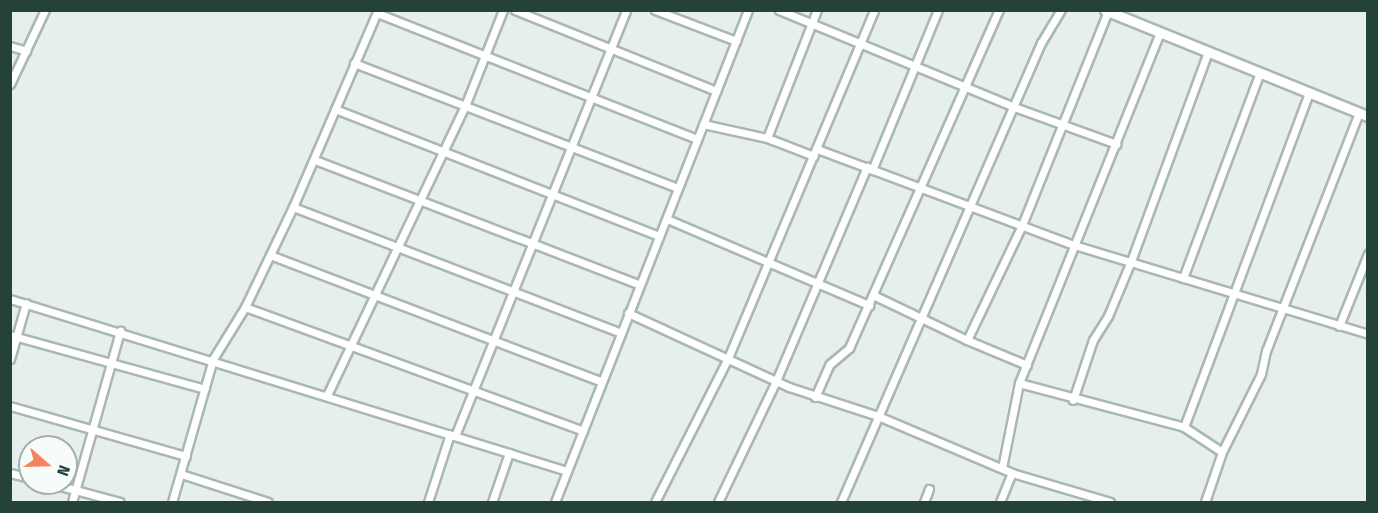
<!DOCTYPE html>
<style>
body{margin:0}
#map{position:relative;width:1378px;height:513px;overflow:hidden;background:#e6efeb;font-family:"Fira Sans Condensed",sans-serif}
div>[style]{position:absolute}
.roads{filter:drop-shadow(2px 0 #a8b8b2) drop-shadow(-2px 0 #a8b8b2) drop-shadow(0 2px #a8b8b2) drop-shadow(0 -2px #a8b8b2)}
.street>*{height:7px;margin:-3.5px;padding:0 3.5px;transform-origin:3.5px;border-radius:3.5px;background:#fff}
.secondary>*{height:9px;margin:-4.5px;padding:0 4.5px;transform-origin:4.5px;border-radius:4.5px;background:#fff}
span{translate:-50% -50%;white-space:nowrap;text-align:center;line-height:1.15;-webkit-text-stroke:4.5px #f7fbf9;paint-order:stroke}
.frame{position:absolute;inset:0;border:12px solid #24423a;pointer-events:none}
.north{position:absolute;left:18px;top:435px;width:60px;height:60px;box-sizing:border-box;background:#f7fbf9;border:2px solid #a3b1ad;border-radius:50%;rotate:110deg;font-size:16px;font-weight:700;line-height:24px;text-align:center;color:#24423a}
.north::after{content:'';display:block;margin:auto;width:21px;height:27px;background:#f4845f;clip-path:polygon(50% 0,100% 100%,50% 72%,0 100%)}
</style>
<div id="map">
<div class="roads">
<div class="street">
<div style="left:515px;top:10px;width:217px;rotate:21.9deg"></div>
<div style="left:655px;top:10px;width:87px;rotate:20.9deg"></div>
<div style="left:779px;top:10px;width:254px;rotate:22.4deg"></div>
<div style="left:1014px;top:107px;width:109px;rotate:19.9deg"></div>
<div style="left:377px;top:13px;width:344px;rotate:21.5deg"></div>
<div style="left:10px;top:46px;width:17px;rotate:17deg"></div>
<div style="left:354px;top:63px;width:347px;rotate:21.1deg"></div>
<div style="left:10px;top:84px;width:82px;rotate:-64.7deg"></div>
<div style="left:335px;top:109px;width:348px;rotate:21.4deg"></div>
<div style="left:703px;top:124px;width:66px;rotate:12.3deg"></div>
<div style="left:767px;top:138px;width:50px;rotate:21deg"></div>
<div style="left:767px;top:138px;width:137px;rotate:-68.7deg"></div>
<div style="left:817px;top:149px;width:274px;rotate:20.5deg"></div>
<div style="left:1074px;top:245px;width:307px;rotate:16.8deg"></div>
<div style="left:315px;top:160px;width:348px;rotate:21deg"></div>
<div style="left:872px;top:170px;width:173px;rotate:-67.6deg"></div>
<div style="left:293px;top:207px;width:351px;rotate:21deg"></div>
<div style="left:667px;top:219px;width:220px;rotate:23.1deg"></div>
<div style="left:270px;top:255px;width:355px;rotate:20.9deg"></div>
<div style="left:1183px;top:278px;width:220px;rotate:-69.5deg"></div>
<div style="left:873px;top:295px;width:104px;rotate:25.6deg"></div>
<div style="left:967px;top:340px;width:127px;rotate:-64.4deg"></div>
<div style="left:1022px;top:225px;width:231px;rotate:-68.1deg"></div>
<div style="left:10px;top:299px;width:583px;rotate:17.16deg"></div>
<div style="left:245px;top:307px;width:360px;rotate:20.1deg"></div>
<div style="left:628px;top:313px;width:177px;rotate:24.7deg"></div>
<div style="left:789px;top:387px;width:94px;rotate:18deg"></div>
<div style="left:878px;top:416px;width:146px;rotate:23deg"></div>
<div style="left:1012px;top:473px;width:102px;rotate:16.5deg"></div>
<div style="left:1339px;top:326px;width:78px;rotate:-68.1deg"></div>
<div style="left:10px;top:335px;width:202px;rotate:15.5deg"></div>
<div style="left:967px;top:340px;width:65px;rotate:22.6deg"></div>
<div style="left:10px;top:359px;width:58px;rotate:-74.1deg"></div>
<div style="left:1019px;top:383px;width:171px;rotate:14.9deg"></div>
<div style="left:1184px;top:427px;width:45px;rotate:33.3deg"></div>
<div style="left:327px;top:395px;width:320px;rotate:-64.5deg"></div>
<div style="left:465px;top:106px;width:103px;rotate:-68.4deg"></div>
<div style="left:815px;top:397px;width:36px;rotate:-66deg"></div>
<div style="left:830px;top:364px;width:25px;rotate:-40deg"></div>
<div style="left:849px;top:348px;width:370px;rotate:-66.1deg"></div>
<div style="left:1073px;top:400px;width:63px;rotate:-71.6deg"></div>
<div style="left:1093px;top:340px;width:28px;rotate:-58deg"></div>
<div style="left:1108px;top:316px;width:60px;rotate:-67.3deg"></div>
<div style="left:1131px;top:261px;width:223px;rotate:-69.8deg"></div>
<div style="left:10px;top:406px;width:183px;rotate:15.9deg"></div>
<div style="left:1184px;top:427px;width:358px;rotate:-69.5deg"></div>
<div style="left:455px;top:436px;width:459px;rotate:-68.1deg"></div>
<div style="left:1002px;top:468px;width:87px;rotate:-78.7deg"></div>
<div style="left:1019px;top:383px;width:377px;rotate:-68.1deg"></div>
<div style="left:10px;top:473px;width:21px;rotate:14deg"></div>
<div style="left:181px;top:474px;width:91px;rotate:17.8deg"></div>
<div style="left:49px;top:483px;width:73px;rotate:15deg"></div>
<div style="left:72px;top:502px;width:178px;rotate:-74.3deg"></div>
<div style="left:172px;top:502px;width:149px;rotate:-74deg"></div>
<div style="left:213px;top:359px;width:61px;rotate:-58.4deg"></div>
<div style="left:245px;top:307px;width:111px;rotate:-64.4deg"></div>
<div style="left:293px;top:207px;width:215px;rotate:-66.7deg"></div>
<div style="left:428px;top:502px;width:71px;rotate:-72.1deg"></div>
<div style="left:492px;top:502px;width:52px;rotate:-70.9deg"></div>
<div style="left:555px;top:502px;width:529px;rotate:-68.58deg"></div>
<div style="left:655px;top:502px;width:161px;rotate:-63.1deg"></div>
<div style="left:728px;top:358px;width:377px;rotate:-67.2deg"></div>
<div style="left:718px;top:502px;width:134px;rotate:-64.4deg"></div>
<div style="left:776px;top:381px;width:233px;rotate:-67deg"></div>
<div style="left:841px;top:502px;width:501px;rotate:-66.46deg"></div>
<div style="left:1041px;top:43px;width:39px;rotate:-59deg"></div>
<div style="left:924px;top:502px;width:14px;rotate:-69deg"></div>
<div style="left:1000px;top:502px;width:31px;rotate:-68deg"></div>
<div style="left:1205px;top:502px;width:53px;rotate:-71.2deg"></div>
<div style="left:1222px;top:452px;width:87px;rotate:-63.4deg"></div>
<div style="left:1261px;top:374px;width:24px;rotate:-78deg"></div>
<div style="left:1266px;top:351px;width:256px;rotate:-68.7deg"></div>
</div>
<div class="secondary">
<div style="left:1105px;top:10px;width:284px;rotate:22deg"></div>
</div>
</div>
<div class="frame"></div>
<div class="north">N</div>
</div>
